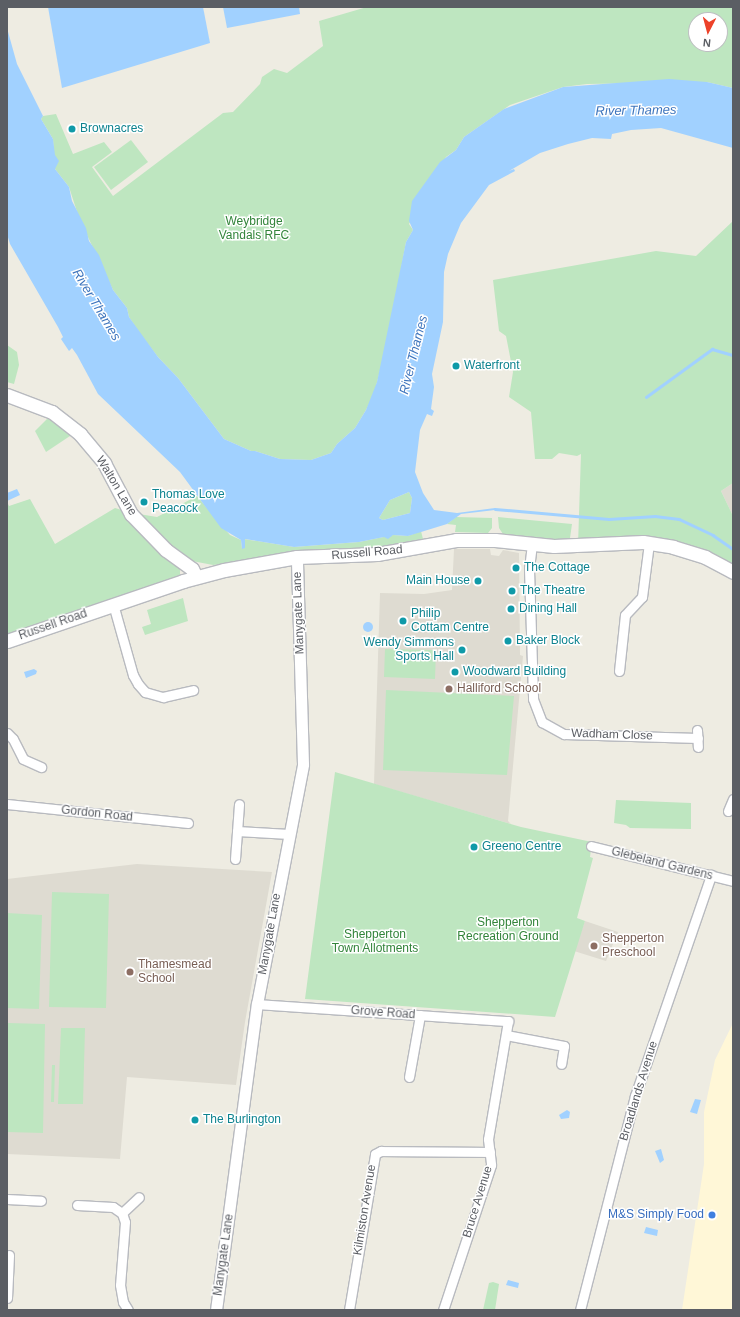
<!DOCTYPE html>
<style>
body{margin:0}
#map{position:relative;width:740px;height:1317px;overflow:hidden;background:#eeece2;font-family:Arial,sans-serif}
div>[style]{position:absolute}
.commercial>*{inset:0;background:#fff7d7}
.education>*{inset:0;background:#dedbd1}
.green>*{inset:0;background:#bee6c0}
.water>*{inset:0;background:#a1d1ff}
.round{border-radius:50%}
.stream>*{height:2.5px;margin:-1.25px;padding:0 1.25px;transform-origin:1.25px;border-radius:1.25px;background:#a1d1ff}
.roads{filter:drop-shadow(1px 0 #b8babf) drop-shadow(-1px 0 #b8babf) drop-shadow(0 1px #b8babf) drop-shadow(0 -1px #b8babf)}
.minor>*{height:9px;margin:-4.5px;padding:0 4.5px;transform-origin:4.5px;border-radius:4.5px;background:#fff}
.tertiary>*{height:11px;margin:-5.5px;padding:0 5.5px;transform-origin:5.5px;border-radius:5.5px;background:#fff}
.secondary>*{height:13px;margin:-6.5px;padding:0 6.5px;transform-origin:6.5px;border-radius:6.5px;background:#fff}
.dots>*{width:11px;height:11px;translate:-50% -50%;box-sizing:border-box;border:2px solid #fff;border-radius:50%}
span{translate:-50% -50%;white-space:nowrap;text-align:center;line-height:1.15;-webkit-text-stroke:3px #fff;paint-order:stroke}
.culture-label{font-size:12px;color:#0d838f}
.left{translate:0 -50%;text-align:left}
.right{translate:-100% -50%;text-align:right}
.park-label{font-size:12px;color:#32843a}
.street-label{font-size:12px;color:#5b5e64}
.education-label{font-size:12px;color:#785e54}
.shop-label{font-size:12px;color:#366cbe}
.water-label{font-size:13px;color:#3e75bd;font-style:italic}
.frame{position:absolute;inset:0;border:8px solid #5b5e64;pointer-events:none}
.north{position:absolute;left:688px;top:12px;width:40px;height:40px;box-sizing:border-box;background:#fff;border:1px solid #bdbfc1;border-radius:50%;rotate:186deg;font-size:11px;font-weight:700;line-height:16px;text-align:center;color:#5b5e64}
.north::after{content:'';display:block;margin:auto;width:14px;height:18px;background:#ed4229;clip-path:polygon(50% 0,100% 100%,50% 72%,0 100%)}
</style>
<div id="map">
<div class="commercial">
<div style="clip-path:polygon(733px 1023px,733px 1310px,682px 1310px,704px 1164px,704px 1112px,715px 1060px)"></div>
</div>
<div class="education">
<div style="clip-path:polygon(733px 483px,733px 516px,721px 491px)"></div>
<div style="clip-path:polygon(454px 549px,490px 549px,491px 555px,499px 556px,503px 550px,519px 553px,520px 655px,523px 656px,508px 821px,511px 824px,374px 784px,380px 593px,424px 594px,452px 590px)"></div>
<div style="clip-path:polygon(137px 864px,272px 872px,245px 1022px,236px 1085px,127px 1077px,120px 1159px,7px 1154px,7px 879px)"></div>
<div style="clip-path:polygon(585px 921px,618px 932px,606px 961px,574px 951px)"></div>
</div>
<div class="green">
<div style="clip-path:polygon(evenodd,367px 7px,733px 7px,733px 88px,707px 82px,587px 84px,563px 87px,510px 105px,464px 137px,456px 150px,446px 157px,409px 224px,413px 230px,406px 242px,388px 339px,374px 394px,366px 410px,355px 428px,337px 444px,331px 453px,311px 460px,280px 459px,255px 451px,251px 451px,224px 439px,178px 378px,158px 357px,141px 335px,129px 317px,127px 308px,113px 290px,79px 218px,69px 187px,55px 169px,53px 139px,41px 119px,43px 116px,56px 114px,73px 154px,104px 142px,112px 152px,92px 167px,113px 196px,223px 113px,233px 112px,260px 84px,262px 77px,274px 69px,287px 73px,323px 46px,319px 21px,367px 7px,696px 20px,720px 20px,720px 44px,696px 44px,696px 20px)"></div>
<div style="clip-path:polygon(131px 140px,148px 162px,111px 190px,94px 167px)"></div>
<div style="clip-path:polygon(733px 221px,733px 483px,721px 491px,733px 516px,733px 572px,673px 547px,578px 545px,581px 454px,577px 456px,559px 453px,552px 459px,535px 459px,531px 412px,509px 397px,513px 372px,506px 336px,499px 331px,493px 280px,656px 251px,696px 256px)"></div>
<div style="clip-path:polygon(7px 345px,17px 352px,19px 365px,14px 384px,7px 382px)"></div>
<div style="clip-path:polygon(48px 418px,73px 434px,46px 452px,35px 431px)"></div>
<div style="clip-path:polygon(409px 492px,412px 498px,410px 513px,383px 520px,379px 518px,390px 500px)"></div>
<div style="clip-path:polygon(197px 496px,230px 535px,241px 540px,242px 549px,244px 539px,294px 547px,359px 542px,393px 535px,408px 536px,421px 531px,423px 539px,360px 550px,213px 565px,192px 561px,170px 548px,139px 514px,157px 517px)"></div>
<div style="clip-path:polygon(30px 499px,55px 544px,115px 508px,125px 511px,180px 566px,180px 577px,7px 637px,7px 502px,9px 506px)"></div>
<div style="clip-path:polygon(456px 517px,492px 518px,492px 528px,488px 533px,455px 532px,456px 525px,447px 524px)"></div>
<div style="clip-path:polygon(498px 517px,572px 524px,570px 538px,564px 540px,503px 534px,499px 528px)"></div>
<div style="clip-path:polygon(183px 598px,188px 621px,145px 635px,142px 627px,151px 624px,147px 610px)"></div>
<div style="clip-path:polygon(385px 649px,436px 650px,435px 679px,384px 677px)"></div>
<div style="clip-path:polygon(386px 690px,514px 696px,507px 775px,383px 770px)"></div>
<div style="clip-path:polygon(335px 772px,521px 827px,592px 842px,590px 857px,593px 858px,577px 918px,585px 921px,555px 1017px,305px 999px)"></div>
<div style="clip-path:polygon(616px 800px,691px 803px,691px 829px,630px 828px,626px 825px,614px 823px)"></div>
<div style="clip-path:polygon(52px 892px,109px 894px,106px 1008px,49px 1007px)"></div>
<div style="clip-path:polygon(7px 913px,42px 915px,39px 1009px,7px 1008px)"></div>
<div style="clip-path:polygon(7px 1023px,45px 1024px,43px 1133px,7px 1132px)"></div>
<div style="clip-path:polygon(61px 1028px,85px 1028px,83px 1104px,58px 1104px)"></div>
<div style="clip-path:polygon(52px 1065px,55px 1065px,54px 1102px,51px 1102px)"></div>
<div style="clip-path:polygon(493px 1282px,499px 1284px,495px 1310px,483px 1310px,489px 1283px)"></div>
</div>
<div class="water">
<div style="clip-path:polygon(48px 7px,203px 7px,210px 43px,62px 88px)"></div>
<div style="clip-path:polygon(223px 7px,299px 7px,300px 14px,227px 28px)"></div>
<div style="clip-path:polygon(evenodd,7px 28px,17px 64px,43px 116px,41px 119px,53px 139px,55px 155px,59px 161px,55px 169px,69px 187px,72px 201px,86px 228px,89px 241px,99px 255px,113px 290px,127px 308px,129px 317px,158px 357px,178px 378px,224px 439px,251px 451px,255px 451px,280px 459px,311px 460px,331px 453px,337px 444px,355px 428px,366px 410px,377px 382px,406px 242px,413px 230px,409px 221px,412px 201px,440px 162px,456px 150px,464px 137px,504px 109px,563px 87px,669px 79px,707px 82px,733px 88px,733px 148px,661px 128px,631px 130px,612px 134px,611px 139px,592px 138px,568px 144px,540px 153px,509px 171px,514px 169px,515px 171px,489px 185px,461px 223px,448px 254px,444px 272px,443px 322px,432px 374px,434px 387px,431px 409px,434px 411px,432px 416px,427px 414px,420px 430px,415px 472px,423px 493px,434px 510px,457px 513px,495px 508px,495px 510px,461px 514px,447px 524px,408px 536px,393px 535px,388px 539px,384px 537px,359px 542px,294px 547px,245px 539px,245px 548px,242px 549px,241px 540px,221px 528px,180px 472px,98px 394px,77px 355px,72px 348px,69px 351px,61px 339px,63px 337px,58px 327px,10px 244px,7px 234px,7px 28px,409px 492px,412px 498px,410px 513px,383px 520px,379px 518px,390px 500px,409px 492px)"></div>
<div style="clip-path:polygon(17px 489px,20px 495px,7px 501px,7px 493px)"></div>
<div class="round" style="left:363px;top:622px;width:10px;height:10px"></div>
<div style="clip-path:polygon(34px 669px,37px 671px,36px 674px,26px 678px,24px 672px)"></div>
<div style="clip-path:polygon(695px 1099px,701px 1100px,697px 1114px,690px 1112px)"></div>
<div style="clip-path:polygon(567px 1110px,570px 1112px,569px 1118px,561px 1119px,559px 1115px)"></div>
<div style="clip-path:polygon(661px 1149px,664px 1160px,660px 1163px,655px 1151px)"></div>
<div style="clip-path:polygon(646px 1227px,658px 1230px,657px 1236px,644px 1233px)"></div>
<div style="clip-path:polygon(508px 1280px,519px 1283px,518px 1288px,506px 1285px)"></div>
</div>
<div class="stream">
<div style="left:646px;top:397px;width:82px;rotate:-36deg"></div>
<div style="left:712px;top:349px;width:22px;rotate:16deg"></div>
<div style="left:495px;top:509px;width:114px;rotate:5deg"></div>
<div style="left:609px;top:519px;width:46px;rotate:-3.7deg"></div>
<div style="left:655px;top:516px;width:24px;rotate:7deg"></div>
<div style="left:679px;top:519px;width:38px;rotate:25deg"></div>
<div style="left:713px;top:535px;width:24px;rotate:35deg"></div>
</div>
<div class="roads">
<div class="minor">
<div style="left:532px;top:544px;width:25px;rotate:97deg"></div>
<div style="left:529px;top:569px;width:130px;rotate:88.2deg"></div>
<div style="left:533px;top:699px;width:25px;rotate:69deg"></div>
<div style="left:542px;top:722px;width:25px;rotate:29deg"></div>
<div style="left:564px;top:734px;width:134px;rotate:1.7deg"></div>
<div style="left:113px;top:604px;width:74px;rotate:74.3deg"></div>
<div style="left:133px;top:675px;width:10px;rotate:61deg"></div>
<div style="left:138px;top:684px;width:11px;rotate:49deg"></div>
<div style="left:145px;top:692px;width:19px;rotate:16deg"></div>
<div style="left:163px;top:697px;width:31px;rotate:-13deg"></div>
<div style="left:619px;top:671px;width:56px;rotate:-83.9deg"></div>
<div style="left:625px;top:615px;width:25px;rotate:-47deg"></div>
<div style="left:642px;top:597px;width:54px;rotate:-82.6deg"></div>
<div style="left:697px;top:730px;width:17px;rotate:87deg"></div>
<div style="left:7px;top:733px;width:8px;rotate:45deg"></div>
<div style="left:13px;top:739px;width:22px;rotate:63deg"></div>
<div style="left:23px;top:759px;width:20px;rotate:24deg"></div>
<div style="left:7px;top:804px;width:182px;rotate:6deg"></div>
<div style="left:728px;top:811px;width:13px;rotate:-67deg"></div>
<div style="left:237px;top:831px;width:52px;rotate:3.3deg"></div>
<div style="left:591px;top:846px;width:146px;rotate:13.8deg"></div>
<div style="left:235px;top:859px;width:55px;rotate:-85.8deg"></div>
<div style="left:257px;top:1004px;width:252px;rotate:3.9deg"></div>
<div style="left:508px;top:1021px;width:120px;rotate:99.6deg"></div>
<div style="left:488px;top:1139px;width:26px;rotate:83deg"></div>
<div style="left:491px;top:1165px;width:153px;rotate:108.3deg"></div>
<div style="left:506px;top:1035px;width:59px;rotate:10.7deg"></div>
<div style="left:564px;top:1046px;width:18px;rotate:99deg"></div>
<div style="left:409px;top:1077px;width:63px;rotate:-79.9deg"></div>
<div style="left:7px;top:1199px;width:34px;rotate:3deg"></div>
<div style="left:77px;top:1205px;width:36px;rotate:3deg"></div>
<div style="left:113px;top:1207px;width:11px;rotate:34deg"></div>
<div style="left:122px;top:1213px;width:9px;rotate:72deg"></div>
<div style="left:125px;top:1222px;width:63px;rotate:94.5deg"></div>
<div style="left:120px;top:1285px;width:17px;rotate:80deg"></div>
<div style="left:123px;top:1302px;width:9px;rotate:58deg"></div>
<div style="left:122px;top:1213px;width:23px;rotate:-43deg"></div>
<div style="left:7px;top:1298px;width:43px;rotate:-87.3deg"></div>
<div style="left:349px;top:1310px;width:158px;rotate:-80.5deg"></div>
<div style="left:375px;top:1154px;width:7px;rotate:-27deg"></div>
<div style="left:381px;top:1151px;width:109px;rotate:0.5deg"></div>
<div style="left:580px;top:1310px;width:221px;rotate:-75.6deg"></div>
<div style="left:635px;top:1096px;width:234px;rotate:-71deg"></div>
</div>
<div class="tertiary">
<div style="left:216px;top:1310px;width:309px;rotate:-82.4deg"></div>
<div style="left:257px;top:1004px;width:244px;rotate:-79.1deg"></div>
<div style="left:303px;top:764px;width:207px;rotate:-91.7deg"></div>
</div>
<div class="secondary">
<div style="left:7px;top:395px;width:48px;rotate:20.7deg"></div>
<div style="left:52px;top:412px;width:36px;rotate:38deg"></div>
<div style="left:80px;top:434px;width:38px;rotate:50deg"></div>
<div style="left:104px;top:463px;width:58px;rotate:62.1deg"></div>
<div style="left:131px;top:514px;width:50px;rotate:45.8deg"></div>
<div style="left:166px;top:550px;width:32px;rotate:36deg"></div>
<div style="left:192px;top:569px;width:9px;rotate:63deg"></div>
<div style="left:7px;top:641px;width:186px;rotate:-18.8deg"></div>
<div style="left:183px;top:581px;width:42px;rotate:-15deg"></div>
<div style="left:224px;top:570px;width:74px;rotate:-10.1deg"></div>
<div style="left:297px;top:557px;width:80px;rotate:-2.1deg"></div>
<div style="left:377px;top:554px;width:80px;rotate:-10deg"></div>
<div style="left:456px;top:540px;width:39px"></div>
<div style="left:495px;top:540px;width:59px;rotate:5.8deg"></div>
<div style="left:554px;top:546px;width:89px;rotate:-2.6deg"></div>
<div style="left:643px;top:542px;width:30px;rotate:9deg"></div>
<div style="left:673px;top:547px;width:34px;rotate:17deg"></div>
<div style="left:705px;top:557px;width:32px;rotate:28deg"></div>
</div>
</div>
<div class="dots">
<div style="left:72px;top:129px;background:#0f9aa8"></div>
<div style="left:456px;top:366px;background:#0f9aa8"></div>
<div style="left:144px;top:502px;background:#0f9aa8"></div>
<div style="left:516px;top:568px;background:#0f9aa8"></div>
<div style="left:478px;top:581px;background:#0f9aa8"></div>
<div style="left:512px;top:591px;background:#0f9aa8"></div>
<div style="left:511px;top:609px;background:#0f9aa8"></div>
<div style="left:403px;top:621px;background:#0f9aa8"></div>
<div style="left:508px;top:641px;background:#0f9aa8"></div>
<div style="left:462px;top:650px;background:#0f9aa8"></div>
<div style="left:455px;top:672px;background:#0f9aa8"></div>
<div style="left:449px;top:689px;background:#8d6e63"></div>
<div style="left:474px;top:847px;background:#0f9aa8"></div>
<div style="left:594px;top:946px;background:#8d6e63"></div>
<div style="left:130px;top:972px;background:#8d6e63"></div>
<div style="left:195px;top:1120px;background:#0f9aa8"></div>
<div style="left:712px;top:1215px;background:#3f7fe0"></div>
</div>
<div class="culture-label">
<span class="left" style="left:80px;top:129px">Brownacres</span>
<span class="left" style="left:464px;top:366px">Waterfront</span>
<span class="left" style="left:152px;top:502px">Thomas Love<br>Peacock</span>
<span class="left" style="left:524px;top:568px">The Cottage</span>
<span class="right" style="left:470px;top:581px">Main House</span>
<span class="left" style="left:520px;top:591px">The Theatre</span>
<span class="left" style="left:519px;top:609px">Dining Hall</span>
<span class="left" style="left:411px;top:621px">Philip<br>Cottam Centre</span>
<span class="left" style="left:516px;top:641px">Baker Block</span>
<span class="right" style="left:454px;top:650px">Wendy Simmons<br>Sports Hall</span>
<span class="left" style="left:463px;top:672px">Woodward Building</span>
<span class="left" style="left:482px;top:847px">Greeno Centre</span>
<span class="left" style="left:203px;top:1120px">The Burlington</span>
</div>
<div class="park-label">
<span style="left:254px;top:229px">Weybridge<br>Vandals RFC</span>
<span style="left:508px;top:930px">Shepperton<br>Recreation Ground</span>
<span style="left:375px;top:942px">Shepperton<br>Town Allotments</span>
</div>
<div class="street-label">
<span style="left:116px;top:486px;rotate:59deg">Walton Lane</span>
<span style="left:367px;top:553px;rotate:-5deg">Russell Road</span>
<span style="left:299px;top:613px;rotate:-92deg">Manygate Lane</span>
<span style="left:53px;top:625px;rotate:-19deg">Russell Road</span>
<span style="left:612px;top:735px;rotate:2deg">Wadham Close</span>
<span style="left:97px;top:814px;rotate:6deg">Gordon Road</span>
<span style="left:662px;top:864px;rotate:14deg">Glebeland Gardens</span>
<span style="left:270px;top:934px;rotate:-80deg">Manygate Lane</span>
<span style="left:383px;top:1013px;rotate:4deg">Grove Road</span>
<span style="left:639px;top:1091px;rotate:-73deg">Broadlands Avenue</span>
<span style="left:478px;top:1202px;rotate:-73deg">Bruce Avenue</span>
<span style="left:365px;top:1210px;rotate:-81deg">Kilmiston Avenue</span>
<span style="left:224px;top:1255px;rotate:-82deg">Manygate Lane</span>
</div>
<div class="education-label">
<span class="left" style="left:457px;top:689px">Halliford School</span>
<span class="left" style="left:602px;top:946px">Shepperton<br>Preschool</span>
<span class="left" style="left:138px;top:972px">Thamesmead<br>School</span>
</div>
<div class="shop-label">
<span class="right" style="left:704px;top:1215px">M&amp;S Simply Food</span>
</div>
<div class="water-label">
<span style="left:636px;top:111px;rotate:-1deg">River Thames</span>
<span style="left:96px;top:305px;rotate:59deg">River Thames</span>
<span style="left:414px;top:355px;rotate:-76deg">River Thames</span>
</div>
<div class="frame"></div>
<div class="north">N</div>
</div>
